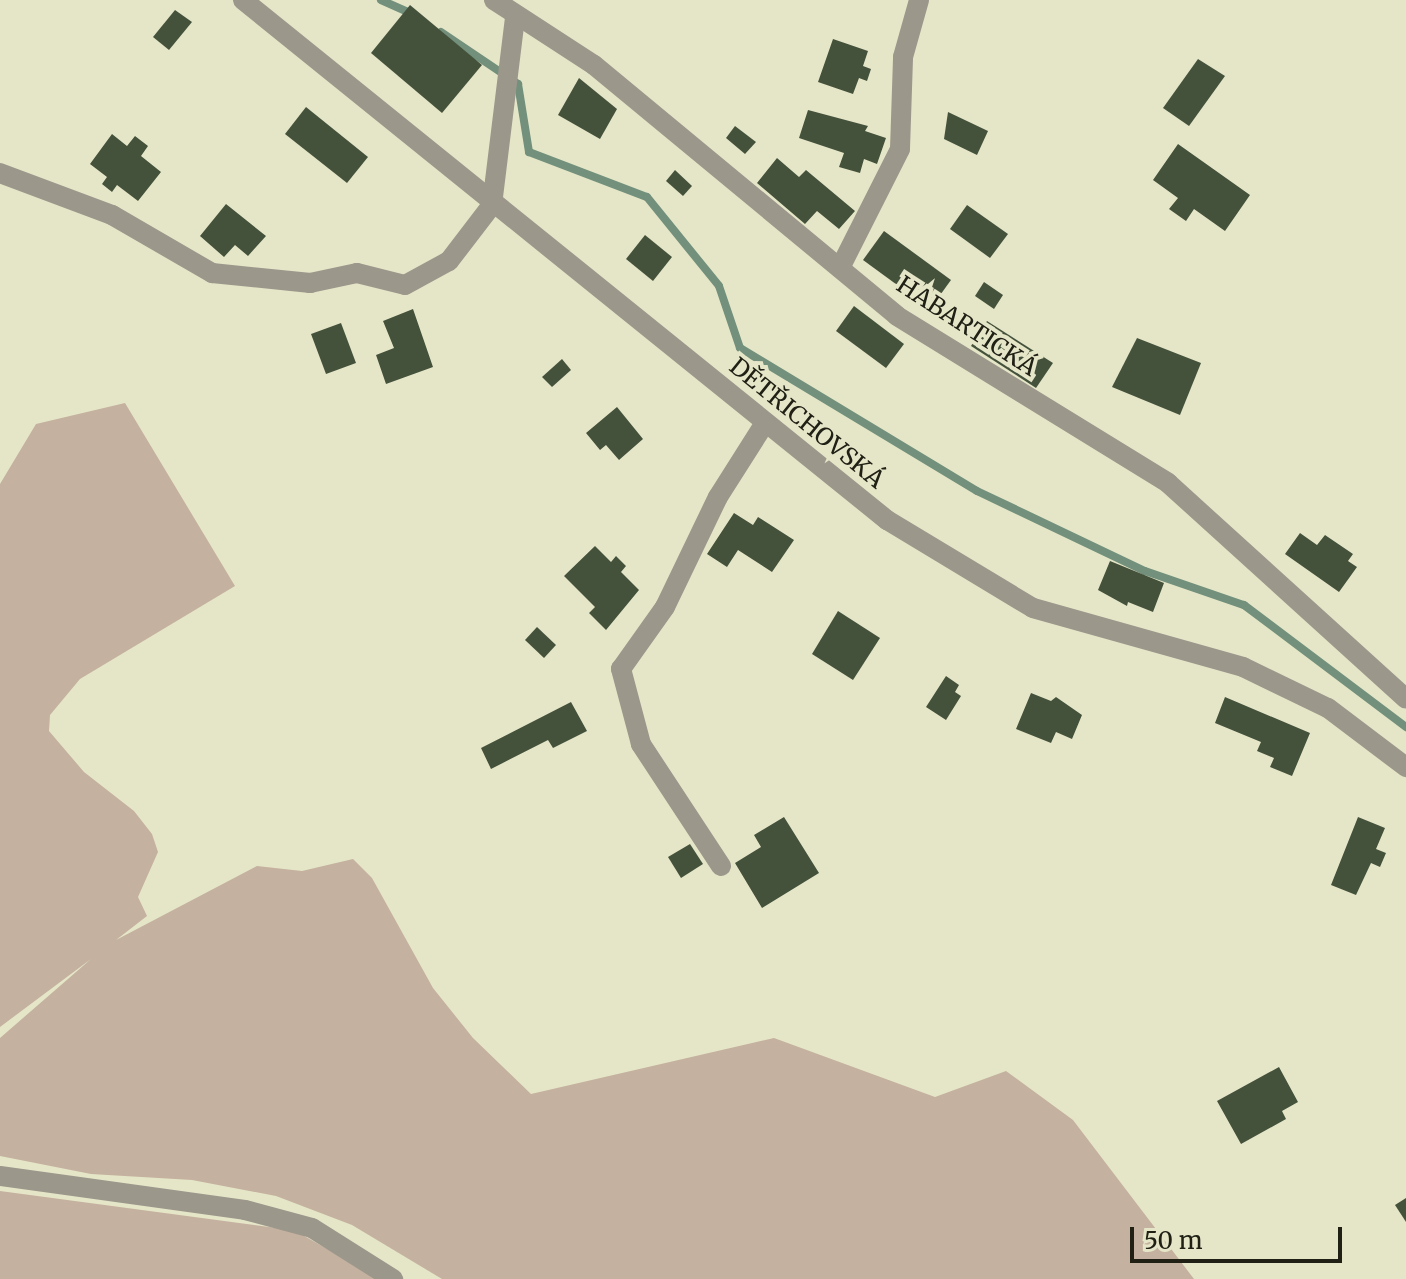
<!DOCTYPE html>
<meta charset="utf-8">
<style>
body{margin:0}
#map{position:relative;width:1406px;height:1279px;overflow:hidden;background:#e5e6c8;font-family:Merriweather,serif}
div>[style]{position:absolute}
.green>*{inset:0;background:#c5b19f}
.stream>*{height:8px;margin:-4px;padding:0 4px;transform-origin:4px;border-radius:4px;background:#72907b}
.building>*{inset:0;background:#45523b}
.minor>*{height:20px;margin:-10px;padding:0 10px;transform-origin:10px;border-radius:10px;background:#9c978b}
span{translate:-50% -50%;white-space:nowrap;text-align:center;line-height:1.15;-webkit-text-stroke:8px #e5e6c8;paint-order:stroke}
.street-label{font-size:24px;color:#202015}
.scale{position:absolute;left:1130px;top:1227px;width:212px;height:36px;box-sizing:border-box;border:4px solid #202015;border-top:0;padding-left:10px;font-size:24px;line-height:28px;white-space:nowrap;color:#202015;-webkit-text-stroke:6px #e5e6c8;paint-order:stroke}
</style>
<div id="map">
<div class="green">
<div style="clip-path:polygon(125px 403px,235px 586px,80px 679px,50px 715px,49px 731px,84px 772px,134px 811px,152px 834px,158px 852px,138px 897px,147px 916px,116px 940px,257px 866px,302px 871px,353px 859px,372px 878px,433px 988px,473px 1038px,531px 1094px,774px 1038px,935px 1097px,1006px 1071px,1073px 1120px,1194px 1279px,442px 1279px,352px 1225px,276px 1196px,192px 1180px,91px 1174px,0 1156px,0 1038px,91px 959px,0 1027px,0 484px,36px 424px)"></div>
<div style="clip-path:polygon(0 1191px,277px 1228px,299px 1233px,380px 1279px,0 1279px)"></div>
</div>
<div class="stream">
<div style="left:381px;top:0;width:35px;rotate:24deg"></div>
<div style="left:441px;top:32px;width:93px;rotate:34deg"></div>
<div style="left:518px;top:84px;width:69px;rotate:80.8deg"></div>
<div style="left:529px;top:152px;width:126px;rotate:20.9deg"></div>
<div style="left:647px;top:197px;width:114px;rotate:51deg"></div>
<div style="left:719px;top:286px;width:65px;rotate:71.3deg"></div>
<div style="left:740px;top:348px;width:277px;rotate:31.1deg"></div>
<div style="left:977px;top:491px;width:186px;rotate:25.5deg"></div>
<div style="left:1145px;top:571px;width:105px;rotate:19deg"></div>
<div style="left:1244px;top:605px;width:203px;rotate:37deg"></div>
</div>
<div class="building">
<div style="clip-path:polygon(410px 5px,482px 65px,442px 113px,371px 53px)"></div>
<div style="clip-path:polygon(175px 10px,192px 22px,169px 50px,153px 37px)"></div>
<div style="clip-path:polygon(833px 39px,868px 51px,863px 66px,871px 69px,867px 81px,859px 78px,853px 94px,818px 82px)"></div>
<div style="clip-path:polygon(1198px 59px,1225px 76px,1189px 126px,1163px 108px)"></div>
<div style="clip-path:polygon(579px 78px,617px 109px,600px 139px,558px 115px)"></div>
<div style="clip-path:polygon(306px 107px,368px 157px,347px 183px,285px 134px)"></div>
<div style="clip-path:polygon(808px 110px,868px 126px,865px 131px,886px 138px,877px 164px,864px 159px,860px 173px,839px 167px,844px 153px,799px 138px)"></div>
<div style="clip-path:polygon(948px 112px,988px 131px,977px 155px,944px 139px)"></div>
<div style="clip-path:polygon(735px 126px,756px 142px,745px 154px,726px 138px)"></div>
<div style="clip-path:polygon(112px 134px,127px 146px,135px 136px,148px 146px,141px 156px,161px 172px,138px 201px,117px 185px,112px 192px,102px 184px,107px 177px,90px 164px)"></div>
<div style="clip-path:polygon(1178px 144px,1250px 195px,1225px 231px,1194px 209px,1186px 221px,1169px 209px,1178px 198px,1153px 180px)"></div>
<div style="clip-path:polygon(777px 158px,799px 177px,806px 170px,855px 211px,839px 229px,817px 211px,805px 224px,757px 183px)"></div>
<div style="clip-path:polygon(675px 170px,692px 186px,683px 196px,666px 181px)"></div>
<div style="clip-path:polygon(226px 204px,266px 236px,248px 256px,235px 245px,224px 257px,200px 236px)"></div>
<div style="clip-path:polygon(967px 205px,1008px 234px,990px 258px,950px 229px)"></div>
<div style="clip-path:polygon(884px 231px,951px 280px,930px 309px,863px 260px)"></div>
<div style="clip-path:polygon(645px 235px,672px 257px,653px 281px,626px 259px)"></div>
<div style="clip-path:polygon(984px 282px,1003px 295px,994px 309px,975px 296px)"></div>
<div style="clip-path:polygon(854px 306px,904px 344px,886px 368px,836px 331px)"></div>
<div style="clip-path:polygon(413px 309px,433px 367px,386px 384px,376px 355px,394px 348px,383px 321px)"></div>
<div style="clip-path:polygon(987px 321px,1053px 363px,1036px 388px,971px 346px)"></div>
<div style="clip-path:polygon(341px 323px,356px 363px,326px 374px,311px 334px)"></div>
<div style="clip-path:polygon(1137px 338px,1201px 363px,1180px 415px,1112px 387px)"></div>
<div style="clip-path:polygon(562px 359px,571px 370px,552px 387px,542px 377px)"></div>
<div style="clip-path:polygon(617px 407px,643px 439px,619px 460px,606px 445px,600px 450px,586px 433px)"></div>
<div style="clip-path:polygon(734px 513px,753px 525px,758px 517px,794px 540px,772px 572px,738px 550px,727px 567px,707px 554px)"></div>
<div style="clip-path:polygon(1300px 533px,1317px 545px,1325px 535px,1353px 554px,1348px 561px,1357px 567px,1339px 592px,1285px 554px)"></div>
<div style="clip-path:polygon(595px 546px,611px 562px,616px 556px,626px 566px,621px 572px,639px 590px,606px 630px,589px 613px,595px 607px,564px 576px)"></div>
<div style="clip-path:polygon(1110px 561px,1164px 583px,1153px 612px,1128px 602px,1127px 606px,1098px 590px)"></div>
<div style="clip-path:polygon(838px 611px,880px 638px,853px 680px,812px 654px)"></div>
<div style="clip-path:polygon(537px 627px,556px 645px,544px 658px,525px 640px)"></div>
<div style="clip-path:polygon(946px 676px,959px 685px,955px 692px,961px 696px,946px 720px,926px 707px)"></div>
<div style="clip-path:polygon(1031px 693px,1051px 701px,1056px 697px,1082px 715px,1072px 739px,1056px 732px,1051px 743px,1016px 729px)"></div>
<div style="clip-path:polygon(1225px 697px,1310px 733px,1292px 776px,1270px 767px,1274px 758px,1257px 751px,1261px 742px,1215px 723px)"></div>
<div style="clip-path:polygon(571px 702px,587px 731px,553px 748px,548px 740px,491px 769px,481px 748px)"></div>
<div style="clip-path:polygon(784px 817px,819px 873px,762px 908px,735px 863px,761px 847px,754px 835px)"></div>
<div style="clip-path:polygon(1358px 817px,1385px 828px,1376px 849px,1386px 853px,1380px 867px,1371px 863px,1356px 895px,1331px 885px)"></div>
<div style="clip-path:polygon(690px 844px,703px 864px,681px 878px,668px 857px)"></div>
<div style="clip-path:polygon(1279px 1067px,1298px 1102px,1282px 1111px,1286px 1119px,1241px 1144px,1217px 1101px)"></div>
<div style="clip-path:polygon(1406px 1198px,1406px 1222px,1395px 1205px)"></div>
</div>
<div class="minor">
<div style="left:243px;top:0;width:828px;rotate:38.92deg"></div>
<div style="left:887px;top:520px;width:170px;rotate:31.1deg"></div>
<div style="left:1033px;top:608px;width:218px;rotate:15.7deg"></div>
<div style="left:1243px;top:667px;width:94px;rotate:25.8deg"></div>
<div style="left:1328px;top:708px;width:98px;rotate:37.1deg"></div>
<div style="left:494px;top:0;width:119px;rotate:33deg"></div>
<div style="left:594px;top:65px;width:393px;rotate:39.6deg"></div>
<div style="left:897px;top:316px;width:318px;rotate:31.6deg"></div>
<div style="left:1168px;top:483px;width:321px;rotate:42.2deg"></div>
<div style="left:0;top:173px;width:120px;rotate:20.6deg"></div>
<div style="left:112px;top:215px;width:116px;rotate:30.1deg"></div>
<div style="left:212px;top:273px;width:99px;rotate:5.8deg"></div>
<div style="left:310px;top:283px;width:48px;rotate:-12deg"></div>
<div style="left:357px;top:273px;width:49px;rotate:14deg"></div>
<div style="left:405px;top:285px;width:50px;rotate:-28.6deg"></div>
<div style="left:449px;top:261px;width:71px;rotate:-52.5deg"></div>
<div style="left:492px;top:205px;width:189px;rotate:-83deg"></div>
<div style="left:840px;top:268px;width:133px;rotate:-63.2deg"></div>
<div style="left:900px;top:149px;width:92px;rotate:-88.1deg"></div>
<div style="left:903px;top:57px;width:59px;rotate:-74.3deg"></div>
<div style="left:721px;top:866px;width:146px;rotate:-123.3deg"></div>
<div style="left:641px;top:744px;width:78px;rotate:-104.9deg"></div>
<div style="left:621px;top:669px;width:76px;rotate:-54.6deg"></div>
<div style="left:665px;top:607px;width:122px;rotate:-64.3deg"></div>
<div style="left:718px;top:497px;width:88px;rotate:-57.6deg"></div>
<div style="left:0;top:1176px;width:247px;rotate:7.9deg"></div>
<div style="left:245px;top:1210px;width:69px;rotate:15deg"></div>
<div style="left:312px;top:1228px;width:96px;rotate:32.2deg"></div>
</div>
<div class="street-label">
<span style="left:967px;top:326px;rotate:33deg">HABARTICKÁ</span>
<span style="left:807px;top:423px;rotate:39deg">DĚTŘICHOVSKÁ</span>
</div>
<div class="scale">50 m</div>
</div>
